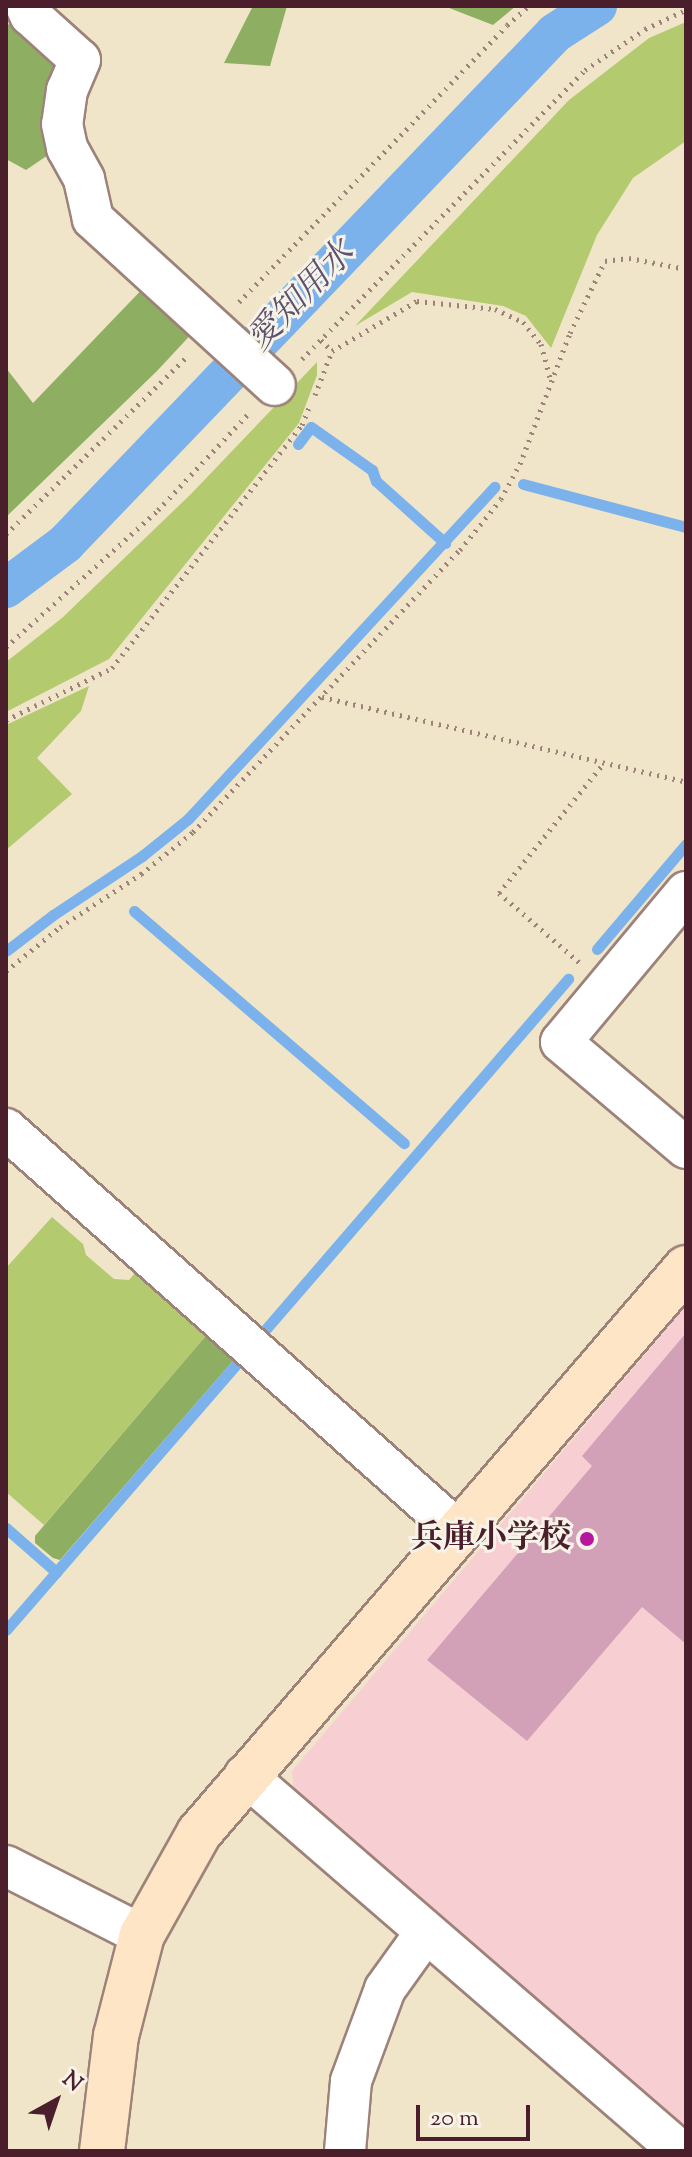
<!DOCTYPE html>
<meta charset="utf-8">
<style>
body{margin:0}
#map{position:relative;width:692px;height:2157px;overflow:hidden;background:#f0e5c9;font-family:"Sorts Mill Goudy","Noto Serif JP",serif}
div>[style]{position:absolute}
.built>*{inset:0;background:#f7cfd3}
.green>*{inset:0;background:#b3ca6f}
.forest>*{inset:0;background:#8eae62}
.stream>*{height:11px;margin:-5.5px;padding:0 5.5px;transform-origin:5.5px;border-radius:5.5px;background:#7cb2eb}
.canal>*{height:40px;margin:-20px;padding:0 20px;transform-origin:20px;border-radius:20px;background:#7cb2eb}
.building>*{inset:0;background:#d3a1b7}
.path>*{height:5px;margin-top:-2.5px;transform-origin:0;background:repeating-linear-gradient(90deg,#9d827a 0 2px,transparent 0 8px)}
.roads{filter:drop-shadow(2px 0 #9d827a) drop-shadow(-2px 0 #9d827a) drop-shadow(0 2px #9d827a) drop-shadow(0 -2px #9d827a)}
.street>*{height:40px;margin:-20px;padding:0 20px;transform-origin:20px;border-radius:20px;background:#fff}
.secondary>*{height:44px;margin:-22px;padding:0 22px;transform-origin:22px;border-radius:22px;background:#fde5c5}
.dots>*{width:22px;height:22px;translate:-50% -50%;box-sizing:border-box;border:4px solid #f7f3e8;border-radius:50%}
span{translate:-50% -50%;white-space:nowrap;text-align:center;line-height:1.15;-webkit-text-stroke:6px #f7f3e8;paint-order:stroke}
.poi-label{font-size:32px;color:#4a1f2b;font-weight:700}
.right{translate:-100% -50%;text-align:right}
.water-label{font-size:34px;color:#5c526e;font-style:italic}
.frame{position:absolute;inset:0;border:8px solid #4a1f2b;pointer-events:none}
.north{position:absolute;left:16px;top:2061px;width:80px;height:80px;-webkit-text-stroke:6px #f7f3e8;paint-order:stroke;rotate:40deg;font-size:22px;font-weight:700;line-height:32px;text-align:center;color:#4a1f2b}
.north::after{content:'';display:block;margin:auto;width:28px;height:36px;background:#4a1f2b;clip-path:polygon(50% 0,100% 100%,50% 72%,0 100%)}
.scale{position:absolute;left:416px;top:2105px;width:114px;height:36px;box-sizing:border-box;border:4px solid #4a1f2b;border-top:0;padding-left:10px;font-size:24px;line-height:28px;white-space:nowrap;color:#4a1f2b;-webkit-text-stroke:6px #f7f3e8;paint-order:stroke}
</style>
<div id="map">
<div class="built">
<div style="clip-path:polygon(686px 1306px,686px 2132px,294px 1793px,292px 1771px)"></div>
</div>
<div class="green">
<div style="clip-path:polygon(686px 22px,686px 141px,633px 178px,597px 235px,551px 348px,526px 316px,503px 306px,412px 292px,355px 326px,569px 100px,649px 38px)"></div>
<div style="clip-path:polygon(317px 362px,317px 375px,299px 423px,109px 659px,6px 712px,6px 662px,62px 618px,191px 494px)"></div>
<div style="clip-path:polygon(89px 686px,81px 711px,37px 758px,72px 794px,6px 850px,6px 725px)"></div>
<div style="clip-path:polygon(52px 1217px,83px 1244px,86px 1255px,114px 1279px,129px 1280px,140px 1267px,210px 1331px,44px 1525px,6px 1492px,6px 1268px)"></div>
</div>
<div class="forest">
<div style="clip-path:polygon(253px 6px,287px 6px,270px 66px,224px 63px)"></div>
<div style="clip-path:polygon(444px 6px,516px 6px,493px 25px)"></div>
<div style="clip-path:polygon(6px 24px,33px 29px,70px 62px,51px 153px,26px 170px,6px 159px)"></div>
<div style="clip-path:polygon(151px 280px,197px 328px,157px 371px,6px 517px,6px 368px,33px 403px)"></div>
<div style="clip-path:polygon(210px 1331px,238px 1355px,60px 1560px,53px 1558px,35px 1543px,35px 1536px)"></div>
</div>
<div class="stream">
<div style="left:298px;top:444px;width:21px;rotate:-53deg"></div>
<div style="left:311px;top:427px;width:75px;rotate:35.2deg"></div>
<div style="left:372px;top:470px;width:12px;rotate:70deg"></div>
<div style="left:376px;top:481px;width:93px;rotate:41.9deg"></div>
<div style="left:523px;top:484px;width:169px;rotate:14.8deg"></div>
<div style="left:134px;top:911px;width:356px;rotate:40.7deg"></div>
<div style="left:597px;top:949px;width:138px;rotate:-49.7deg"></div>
<div style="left:6px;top:951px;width:59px;rotate:-37.5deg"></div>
<div style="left:53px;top:915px;width:107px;rotate:-33.5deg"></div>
<div style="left:142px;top:856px;width:59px;rotate:-38.8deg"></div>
<div style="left:188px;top:819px;width:452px;rotate:-47.3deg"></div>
<div style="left:265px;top:1330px;width:464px;rotate:-49.2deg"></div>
<div style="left:6px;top:1528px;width:67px;rotate:41.3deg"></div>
<div style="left:6px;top:1630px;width:362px;rotate:-49.1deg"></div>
</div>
<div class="canal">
<div style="left:6px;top:588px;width:74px;rotate:-36.7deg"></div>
<div style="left:65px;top:544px;width:708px;rotate:-46.2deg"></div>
<div style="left:555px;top:33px;width:50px;rotate:-32.7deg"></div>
</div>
<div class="building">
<div style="clip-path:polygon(686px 1333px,686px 1644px,642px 1607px,527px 1741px,427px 1660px,592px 1466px,582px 1456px)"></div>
</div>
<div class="path">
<div style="left:239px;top:302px;width:385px;rotate:-45.9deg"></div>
<div style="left:507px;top:25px;width:29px;rotate:-41deg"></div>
<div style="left:321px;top:340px;width:16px;rotate:45deg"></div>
<div style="left:332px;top:351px;width:99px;rotate:-30.5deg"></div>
<div style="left:417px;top:301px;width:78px;rotate:5.9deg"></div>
<div style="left:495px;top:309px;width:31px;rotate:25deg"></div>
<div style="left:523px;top:322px;width:28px;rotate:51deg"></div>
<div style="left:541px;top:344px;width:35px;rotate:75deg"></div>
<div style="left:302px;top:359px;width:404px;rotate:-45.6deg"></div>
<div style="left:585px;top:70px;width:73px;rotate:-34.3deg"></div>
<div style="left:645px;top:29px;width:45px;rotate:-24.9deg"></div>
<div style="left:315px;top:395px;width:47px;rotate:-68.9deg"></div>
<div style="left:6px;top:534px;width:255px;rotate:-44.4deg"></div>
<div style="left:6px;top:647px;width:205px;rotate:-42deg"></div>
<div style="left:158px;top:510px;width:134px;rotate:-46.8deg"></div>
<div style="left:322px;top:697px;width:374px;rotate:13.1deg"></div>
<div style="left:6px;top:720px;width:118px;rotate:-26.1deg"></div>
<div style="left:112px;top:668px;width:308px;rotate:-52deg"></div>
<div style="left:302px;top:425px;width:18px;rotate:-68deg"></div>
<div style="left:579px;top:962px;width:106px;rotate:-139.2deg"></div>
<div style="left:499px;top:893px;width:166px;rotate:-51.1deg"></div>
<div style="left:6px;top:971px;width:70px;rotate:-39.2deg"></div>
<div style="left:60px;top:927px;width:97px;rotate:-33.2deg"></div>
<div style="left:141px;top:874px;width:67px;rotate:-38.9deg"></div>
<div style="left:193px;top:832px;width:388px;rotate:-46.6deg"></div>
<div style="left:460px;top:550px;width:65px;rotate:-51.2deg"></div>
<div style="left:501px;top:499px;width:40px;rotate:-62deg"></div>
<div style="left:520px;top:464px;width:140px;rotate:-69.1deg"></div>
<div style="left:570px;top:333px;width:80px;rotate:-64.1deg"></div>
<div style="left:605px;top:261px;width:24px;rotate:-7deg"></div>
<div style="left:629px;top:258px;width:58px;rotate:10.9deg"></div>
</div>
<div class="roads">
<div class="street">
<div style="left:26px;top:6px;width:10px;rotate:66deg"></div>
<div style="left:30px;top:15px;width:67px;rotate:42deg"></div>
<div style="left:80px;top:60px;width:33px;rotate:113deg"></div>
<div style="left:67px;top:90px;width:34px;rotate:98deg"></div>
<div style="left:62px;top:124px;width:25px;rotate:78deg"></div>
<div style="left:67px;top:148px;width:35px;rotate:61deg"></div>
<div style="left:84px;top:179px;width:41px;rotate:77.3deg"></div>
<div style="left:93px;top:219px;width:246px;rotate:42.4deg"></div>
<div style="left:686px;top:892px;width:195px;rotate:129.8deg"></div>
<div style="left:561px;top:1042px;width:164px;rotate:40.3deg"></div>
<div style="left:6px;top:1129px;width:608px;rotate:41.66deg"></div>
<div style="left:245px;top:1775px;width:575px;rotate:40.84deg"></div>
<div style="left:6px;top:1866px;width:153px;rotate:26.9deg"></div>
<div style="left:345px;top:2151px;width:70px;rotate:-85.1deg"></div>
<div style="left:351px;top:2081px;width:98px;rotate:-69.7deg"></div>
<div style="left:385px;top:1989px;width:70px;rotate:-54.3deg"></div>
</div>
<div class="secondary">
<div style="left:102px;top:2151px;width:116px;rotate:-83.1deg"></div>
<div style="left:116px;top:2036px;width:104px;rotate:-75.6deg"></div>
<div style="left:142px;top:1935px;width:117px;rotate:-60.8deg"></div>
<div style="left:199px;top:1833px;width:746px;rotate:-49.24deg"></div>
</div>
</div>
<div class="dots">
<div style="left:587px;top:1539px;background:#b5179e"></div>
</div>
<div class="poi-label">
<span class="right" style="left:571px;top:1539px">兵庫小学校</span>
</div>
<div class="water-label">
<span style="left:302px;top:297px;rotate:-46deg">愛知用水</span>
</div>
<div class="frame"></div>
<div class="north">N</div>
<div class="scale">20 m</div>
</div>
